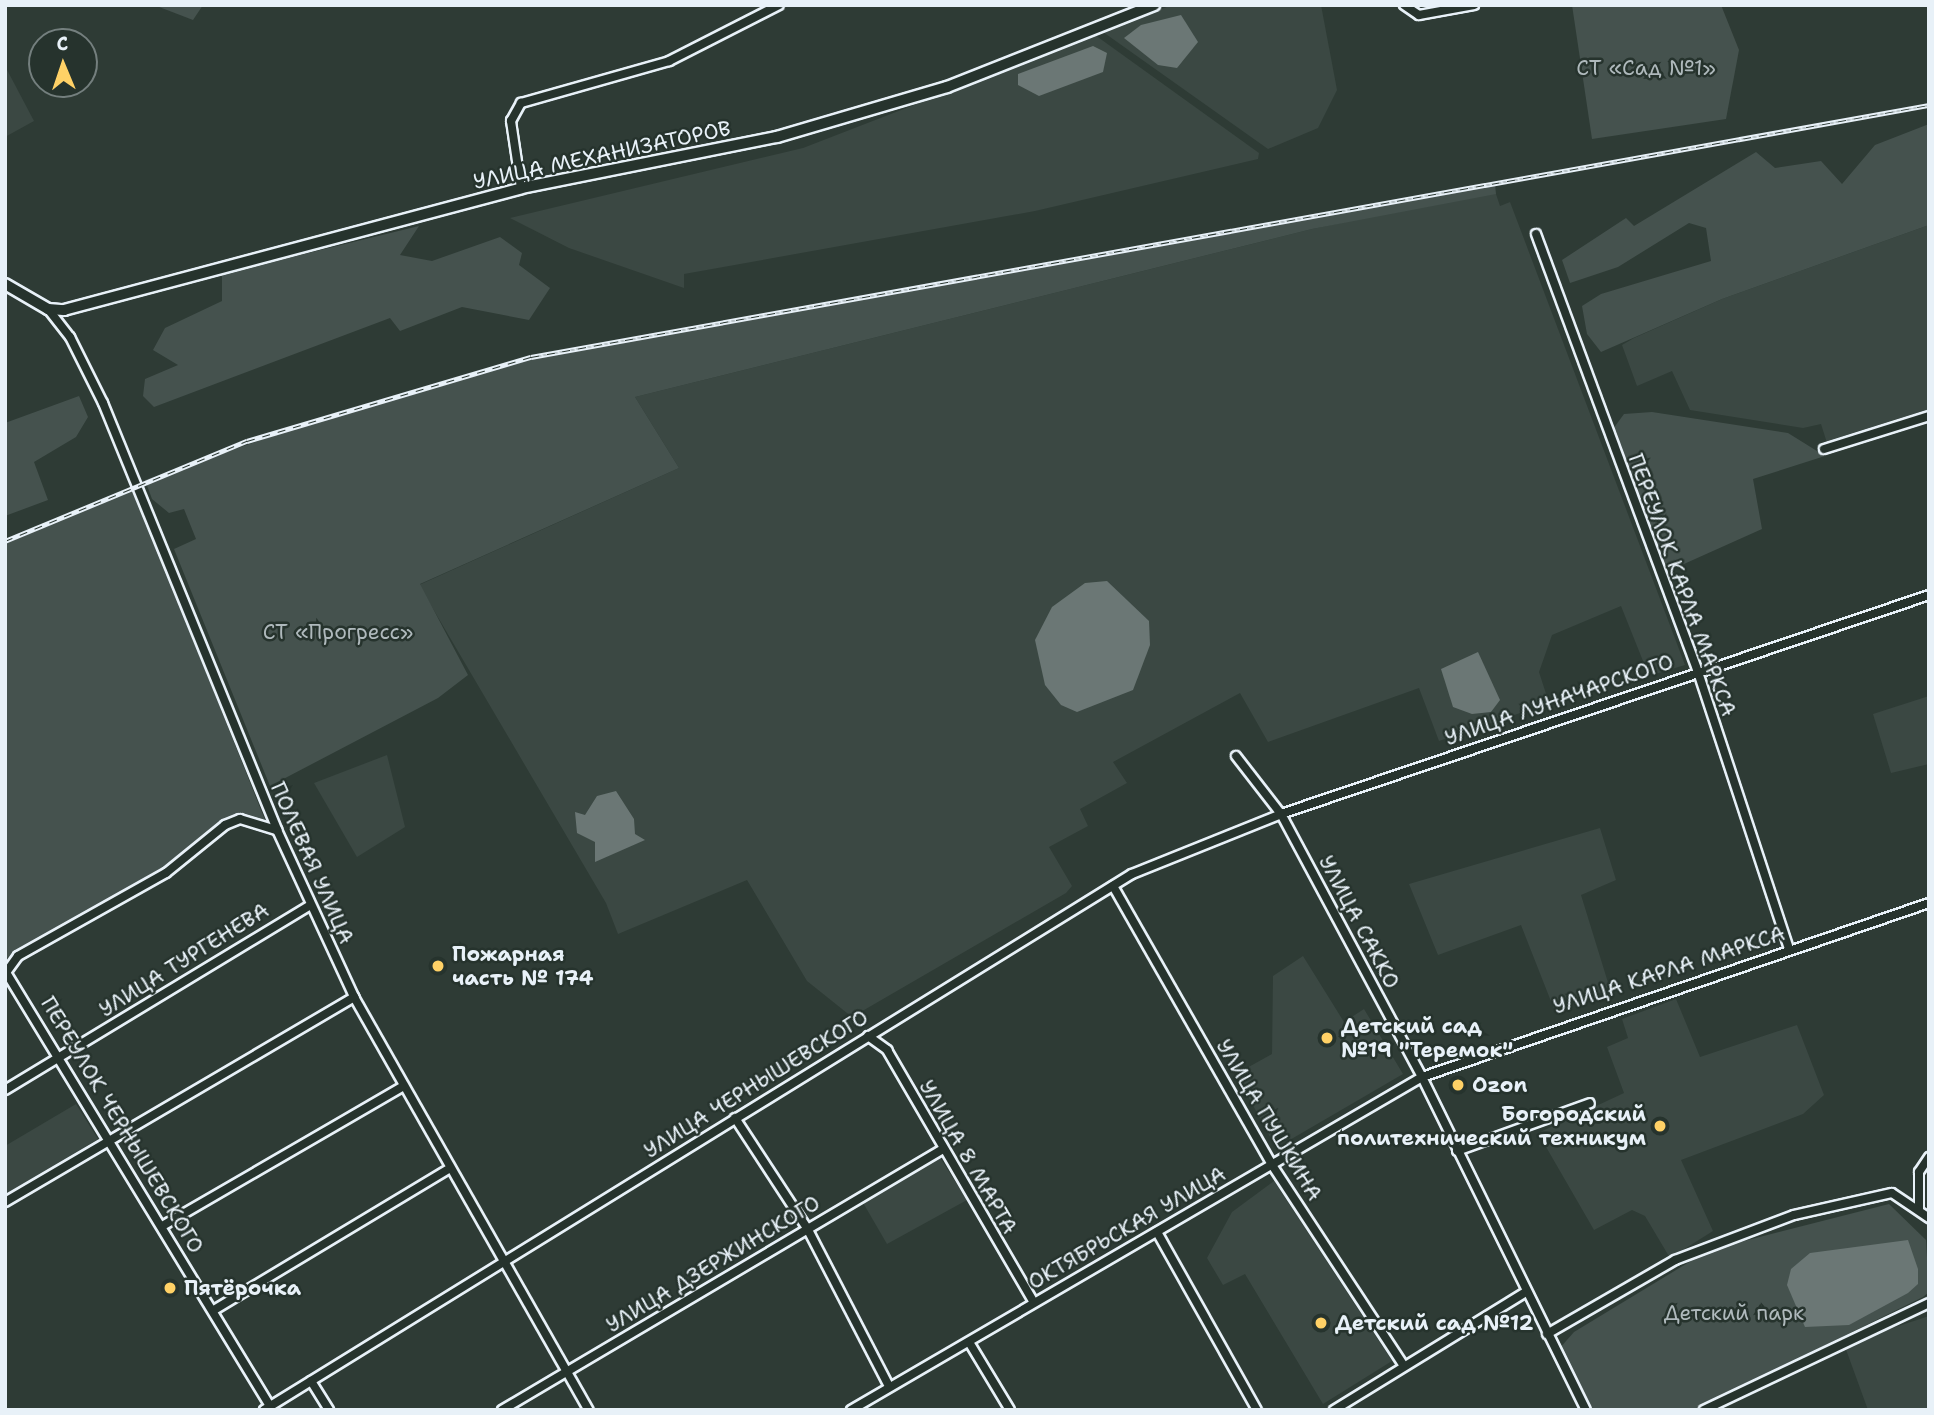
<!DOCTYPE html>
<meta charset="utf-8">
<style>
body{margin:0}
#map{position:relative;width:1934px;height:1415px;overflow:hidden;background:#2e3b35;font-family:"Shantell Sans",sans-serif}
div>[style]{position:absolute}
.built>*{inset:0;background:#3b4843}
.green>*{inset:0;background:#45524e}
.water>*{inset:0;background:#6b7775}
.roads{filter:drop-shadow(2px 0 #e8f1f8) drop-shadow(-2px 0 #e8f1f8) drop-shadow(0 2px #e8f1f8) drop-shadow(0 -2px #e8f1f8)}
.street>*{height:8px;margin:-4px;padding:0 4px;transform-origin:4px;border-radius:4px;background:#26332d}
.secondary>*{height:10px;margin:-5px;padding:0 5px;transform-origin:5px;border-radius:5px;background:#26332d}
.rail>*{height:5px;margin-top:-2.5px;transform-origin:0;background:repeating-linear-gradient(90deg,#26332d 0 8px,#e8f1f8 0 16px);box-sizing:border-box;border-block:2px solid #e8f1f8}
.dots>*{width:19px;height:19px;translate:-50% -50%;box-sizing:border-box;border:4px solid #26332d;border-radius:50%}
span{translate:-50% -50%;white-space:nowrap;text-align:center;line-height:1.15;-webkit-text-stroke:5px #26332d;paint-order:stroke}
.park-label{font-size:21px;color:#afb9bc}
.street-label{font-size:21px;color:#e8f1f8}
.poi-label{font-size:21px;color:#e8f1f8;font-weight:700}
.left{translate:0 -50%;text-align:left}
.right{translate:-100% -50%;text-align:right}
.frame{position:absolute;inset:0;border:7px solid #e8f1f8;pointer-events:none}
.north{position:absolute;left:28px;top:28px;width:70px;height:70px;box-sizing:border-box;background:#26332d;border:2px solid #747f7e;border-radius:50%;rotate:358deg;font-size:19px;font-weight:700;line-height:28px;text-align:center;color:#e8f1f8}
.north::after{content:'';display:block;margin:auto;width:24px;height:32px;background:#ffd166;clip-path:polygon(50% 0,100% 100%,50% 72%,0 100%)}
</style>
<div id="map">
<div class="built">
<div style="clip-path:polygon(1172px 5px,1321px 5px,1337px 90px,1318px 128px,1268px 149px,1103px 32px)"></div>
<div style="clip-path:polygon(1095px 35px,1259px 153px,1258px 159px,1035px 211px,684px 274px,684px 288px,569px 248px,510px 218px,803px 148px)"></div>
<div style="clip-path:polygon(5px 66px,34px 121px,5px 137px)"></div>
<div style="clip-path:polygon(1484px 193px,1496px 194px,1500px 206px,1510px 202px,1685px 665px,1649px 676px,1621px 606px,1552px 635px,1539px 672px,1549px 703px,1439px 741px,1419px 688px,1268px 742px,1240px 693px,1113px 762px,1127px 783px,1080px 809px,1088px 826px,1049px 847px,1072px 886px,1066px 893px,852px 1017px,807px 981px,747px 880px,618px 934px,606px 903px,419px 585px,679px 468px,635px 397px,1312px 229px)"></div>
<div style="clip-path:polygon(1929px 225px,1929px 411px,1827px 443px,1821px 424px,1803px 428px,1690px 410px,1672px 371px,1637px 386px,1622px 345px,1634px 338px,1722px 299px)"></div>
<div style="clip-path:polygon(1929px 696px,1929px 764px,1891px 773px,1873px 714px)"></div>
<div style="clip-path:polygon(387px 755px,405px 827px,357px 857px,314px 783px)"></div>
<div style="clip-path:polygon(1600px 828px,1616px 880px,1581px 895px,1610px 989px,1554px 1009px,1521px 925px,1438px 955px,1409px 884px)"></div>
<div style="clip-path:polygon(1303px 956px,1344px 1022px,1364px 1009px,1403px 1074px,1276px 1148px,1236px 1074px,1272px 1054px,1273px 976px)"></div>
<div style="clip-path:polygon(1676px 999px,1700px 1057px,1797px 1025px,1824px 1095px,1803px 1114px,1681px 1160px,1713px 1231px,1670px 1258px,1645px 1216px,1632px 1210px,1594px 1230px,1538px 1133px,1624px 1093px,1607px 1047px,1628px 1038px,1622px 1019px)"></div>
<div style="clip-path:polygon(76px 1104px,98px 1139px,5px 1195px,5px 1146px)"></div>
<div style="clip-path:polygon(939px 1156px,967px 1200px,887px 1244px,862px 1201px)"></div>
<div style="clip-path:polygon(1274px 1181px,1392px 1361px,1323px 1404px,1245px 1274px,1223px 1285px,1207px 1258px,1232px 1212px)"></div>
<div style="clip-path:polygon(1929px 1316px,1929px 1410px,1868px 1410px,1844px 1344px)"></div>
</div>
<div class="green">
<div style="clip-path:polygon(154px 5px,203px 5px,193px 20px)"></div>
<div style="clip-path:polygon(1572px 5px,1721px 5px,1739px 50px,1726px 119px,1592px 139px)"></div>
<div style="clip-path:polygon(1929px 124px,1929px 225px,1722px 299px,1601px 352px,1587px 334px,1582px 306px,1601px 294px,1711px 261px,1706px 228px,1689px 223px,1618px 267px,1570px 283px,1562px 260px,1626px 218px,1634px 226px,1756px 152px,1775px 168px,1821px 161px,1842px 184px,1875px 145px)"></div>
<div style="clip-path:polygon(1495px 184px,1496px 194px,1312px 229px,635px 397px,679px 468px,420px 584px,468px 675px,438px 698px,270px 786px,174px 549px,196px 539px,184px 509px,169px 513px,152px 499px,145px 480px,354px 408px,530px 358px)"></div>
<div style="clip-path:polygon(419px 226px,400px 255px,432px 261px,500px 237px,522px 253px,519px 265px,550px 288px,529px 320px,462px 307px,400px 331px,390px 318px,154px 407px,143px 396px,145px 379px,178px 365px,153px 350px,165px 328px,222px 301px,222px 274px)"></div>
<div style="clip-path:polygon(79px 396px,88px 417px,76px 437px,34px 462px,48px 500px,5px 516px,5px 423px)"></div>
<div style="clip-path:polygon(1652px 412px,1788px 433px,1825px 456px,1753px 479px,1762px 529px,1675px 568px,1664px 563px,1613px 429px,1624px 414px)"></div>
<div style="clip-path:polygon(133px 489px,265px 820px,230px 817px,163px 867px,5px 959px,5px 544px)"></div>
<div style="clip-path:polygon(1889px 1204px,1926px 1240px,1929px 1292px,1923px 1297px,1694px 1410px,1590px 1410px,1559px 1349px,1574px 1332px,1709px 1250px)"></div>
</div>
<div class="water">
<div style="clip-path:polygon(1181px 15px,1198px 42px,1177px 68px,1158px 65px,1124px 38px,1141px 25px)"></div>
<div style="clip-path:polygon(1093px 46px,1107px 53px,1103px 72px,1039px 96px,1018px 85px,1018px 74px)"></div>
<div style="clip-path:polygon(1107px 581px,1149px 621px,1150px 645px,1133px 690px,1077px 712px,1061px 705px,1045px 685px,1035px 640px,1052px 607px,1085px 583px)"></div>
<div style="clip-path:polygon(1478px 652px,1500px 700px,1491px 712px,1472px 714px,1453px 707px,1441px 669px)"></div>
<div style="clip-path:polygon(616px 791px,634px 819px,635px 834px,645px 840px,595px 862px,595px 842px,577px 833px,575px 812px,585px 815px,597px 796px)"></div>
<div style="clip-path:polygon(1908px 1240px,1918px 1269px,1918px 1284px,1908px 1293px,1849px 1325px,1805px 1327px,1787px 1285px,1791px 1269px,1810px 1253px)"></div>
</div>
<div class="roads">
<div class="street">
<div style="left:1404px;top:5px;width:18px;rotate:34deg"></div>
<div style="left:1419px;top:15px;width:56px;rotate:-10.3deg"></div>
<div style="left:521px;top:188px;width:68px;rotate:-98.5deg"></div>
<div style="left:511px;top:121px;width:21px;rotate:-61deg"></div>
<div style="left:521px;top:103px;width:154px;rotate:-15.8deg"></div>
<div style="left:669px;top:61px;width:123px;rotate:-27deg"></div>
<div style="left:1536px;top:234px;width:467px;rotate:69.7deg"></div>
<div style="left:1698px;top:672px;width:292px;rotate:71.8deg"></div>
<div style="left:48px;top:309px;width:36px;rotate:52deg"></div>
<div style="left:70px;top:337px;width:74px;rotate:63.4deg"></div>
<div style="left:103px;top:403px;width:461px;rotate:67.8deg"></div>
<div style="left:277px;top:830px;width:184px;rotate:65.2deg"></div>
<div style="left:354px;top:997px;width:475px;rotate:60.4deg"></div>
<div style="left:1824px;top:449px;width:110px;rotate:-17.4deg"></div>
<div style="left:1236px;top:756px;width:73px;rotate:52.2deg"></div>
<div style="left:1281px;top:814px;width:298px;rotate:61.8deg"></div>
<div style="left:1422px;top:1077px;width:371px;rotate:63.8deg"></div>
<div style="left:1113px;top:886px;width:321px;rotate:60.3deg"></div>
<div style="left:1272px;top:1165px;width:240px;rotate:56.7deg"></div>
<div style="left:5px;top:974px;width:22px;rotate:-54deg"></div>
<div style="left:18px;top:956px;width:170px;rotate:-29.3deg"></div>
<div style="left:166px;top:873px;width:76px;rotate:-39.1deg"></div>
<div style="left:225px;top:825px;width:16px;rotate:-22deg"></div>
<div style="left:240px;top:819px;width:39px;rotate:17deg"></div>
<div style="left:7px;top:974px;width:506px;rotate:58.67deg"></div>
<div style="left:868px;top:1036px;width:24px;rotate:36deg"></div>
<div style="left:887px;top:1050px;width:290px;rotate:59.8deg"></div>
<div style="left:5px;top:1090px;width:357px;rotate:-31.2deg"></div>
<div style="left:735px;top:1118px;width:131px;rotate:56.8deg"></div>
<div style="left:807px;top:1228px;width:178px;rotate:62.6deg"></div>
<div style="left:1457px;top:1151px;width:141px;rotate:-19.8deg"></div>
<div style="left:5px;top:1202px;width:405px;rotate:-30.4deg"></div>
<div style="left:1919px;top:1209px;width:37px;rotate:-90deg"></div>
<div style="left:1919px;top:1172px;width:18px;rotate:-56deg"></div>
<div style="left:164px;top:1225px;width:275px;rotate:-30.1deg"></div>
<div style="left:1157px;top:1232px;width:204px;rotate:60.7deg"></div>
<div style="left:214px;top:1310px;width:272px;rotate:-31deg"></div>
<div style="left:1547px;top:1334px;width:148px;rotate:-30deg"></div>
<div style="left:1675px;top:1260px;width:127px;rotate:-20.7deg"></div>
<div style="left:1794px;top:1215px;width:100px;rotate:-12.7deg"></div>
<div style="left:1892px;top:1193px;width:45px;rotate:34deg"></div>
<div style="left:969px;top:1342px;width:79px;rotate:58.9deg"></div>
<div style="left:311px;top:1381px;width:34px;rotate:58deg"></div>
<div style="left:264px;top:1410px;width:1020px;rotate:-31.7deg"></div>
<div style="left:1132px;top:874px;width:161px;rotate:-21.9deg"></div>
<div style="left:1281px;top:814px;width:684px;rotate:-18.67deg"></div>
<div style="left:502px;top:1410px;width:512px;rotate:-30.62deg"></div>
<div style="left:851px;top:1410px;width:661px;rotate:-30.25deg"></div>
<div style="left:1422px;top:1077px;width:536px;rotate:-18.94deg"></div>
<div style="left:1334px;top:1410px;width:225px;rotate:-31.6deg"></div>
<div style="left:1704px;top:1410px;width:249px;rotate:-25.4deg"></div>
</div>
<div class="secondary">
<div style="left:5px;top:284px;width:50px;rotate:30.2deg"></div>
<div style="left:48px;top:309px;width:16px;rotate:4deg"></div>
<div style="left:64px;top:310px;width:473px;rotate:-14.9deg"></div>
<div style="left:521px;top:188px;width:261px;rotate:-11.3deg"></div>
<div style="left:777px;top:137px;width:177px;rotate:-16.4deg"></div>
<div style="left:947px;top:87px;width:223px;rotate:-21.6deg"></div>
</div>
</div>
<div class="rail">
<div style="left:5px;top:541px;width:262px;rotate:-22.5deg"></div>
<div style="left:247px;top:441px;width:296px;rotate:-16.5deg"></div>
<div style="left:531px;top:357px;width:1421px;rotate:-10.22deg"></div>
</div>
<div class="dots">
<div style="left:438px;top:966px;background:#ffd166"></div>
<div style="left:1327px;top:1038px;background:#ffd166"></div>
<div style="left:1458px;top:1085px;background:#ffd166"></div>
<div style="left:1660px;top:1126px;background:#ffd166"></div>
<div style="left:170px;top:1288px;background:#ffd166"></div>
<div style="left:1321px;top:1323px;background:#ffd166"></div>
</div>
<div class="park-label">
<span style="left:1646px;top:68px">СТ «Сад №1»</span>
<span style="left:338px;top:632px">СТ «Прогресс»</span>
<span style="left:1734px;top:1313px">Детский парк</span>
</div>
<div class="street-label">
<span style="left:602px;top:155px;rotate:-12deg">УЛИЦА МЕХАНИЗАТОРОВ</span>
<span style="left:1682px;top:585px;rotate:70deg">ПЕРЕУЛОК КАРЛА МАРКСА</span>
<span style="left:1559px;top:700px;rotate:-19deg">УЛИЦА ЛУНАЧАРСКОГО</span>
<span style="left:312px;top:863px;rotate:66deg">ПОЛЕВАЯ УЛИЦА</span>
<span style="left:1359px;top:922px;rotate:62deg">УЛИЦА САККО</span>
<span style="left:184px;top:960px;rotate:-32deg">УЛИЦА ТУРГЕНЕВА</span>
<span style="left:1669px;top:970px;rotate:-18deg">УЛИЦА КАРЛА МАРКСА</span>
<span style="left:756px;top:1084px;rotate:-32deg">УЛИЦА ЧЕРНЫШЕВСКОГО</span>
<span style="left:1269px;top:1120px;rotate:59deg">УЛИЦА ПУШКИНА</span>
<span style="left:122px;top:1125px;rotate:59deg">ПЕРЕУЛОК ЧЕРНЫШЕВСКОГО</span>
<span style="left:968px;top:1157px;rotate:60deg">УЛИЦА 8 МАРТА</span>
<span style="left:1127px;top:1228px;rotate:-30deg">ОКТЯБРЬСКАЯ УЛИЦА</span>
<span style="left:713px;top:1264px;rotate:-31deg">УЛИЦА ДЗЕРЖИНСКОГО</span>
</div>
<div class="poi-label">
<span class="left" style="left:452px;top:966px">Пожарная<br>часть № 174</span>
<span class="left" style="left:1341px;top:1038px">Детский сад<br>№19 "Теремок"</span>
<span class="left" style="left:1472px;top:1085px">Ozon</span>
<span class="right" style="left:1646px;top:1126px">Богородский<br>политехнический техникум</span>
<span class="left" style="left:184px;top:1288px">Пятёрочка</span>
<span class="left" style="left:1335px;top:1323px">Детский сад №12</span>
</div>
<div class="frame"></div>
<div class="north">С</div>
</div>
